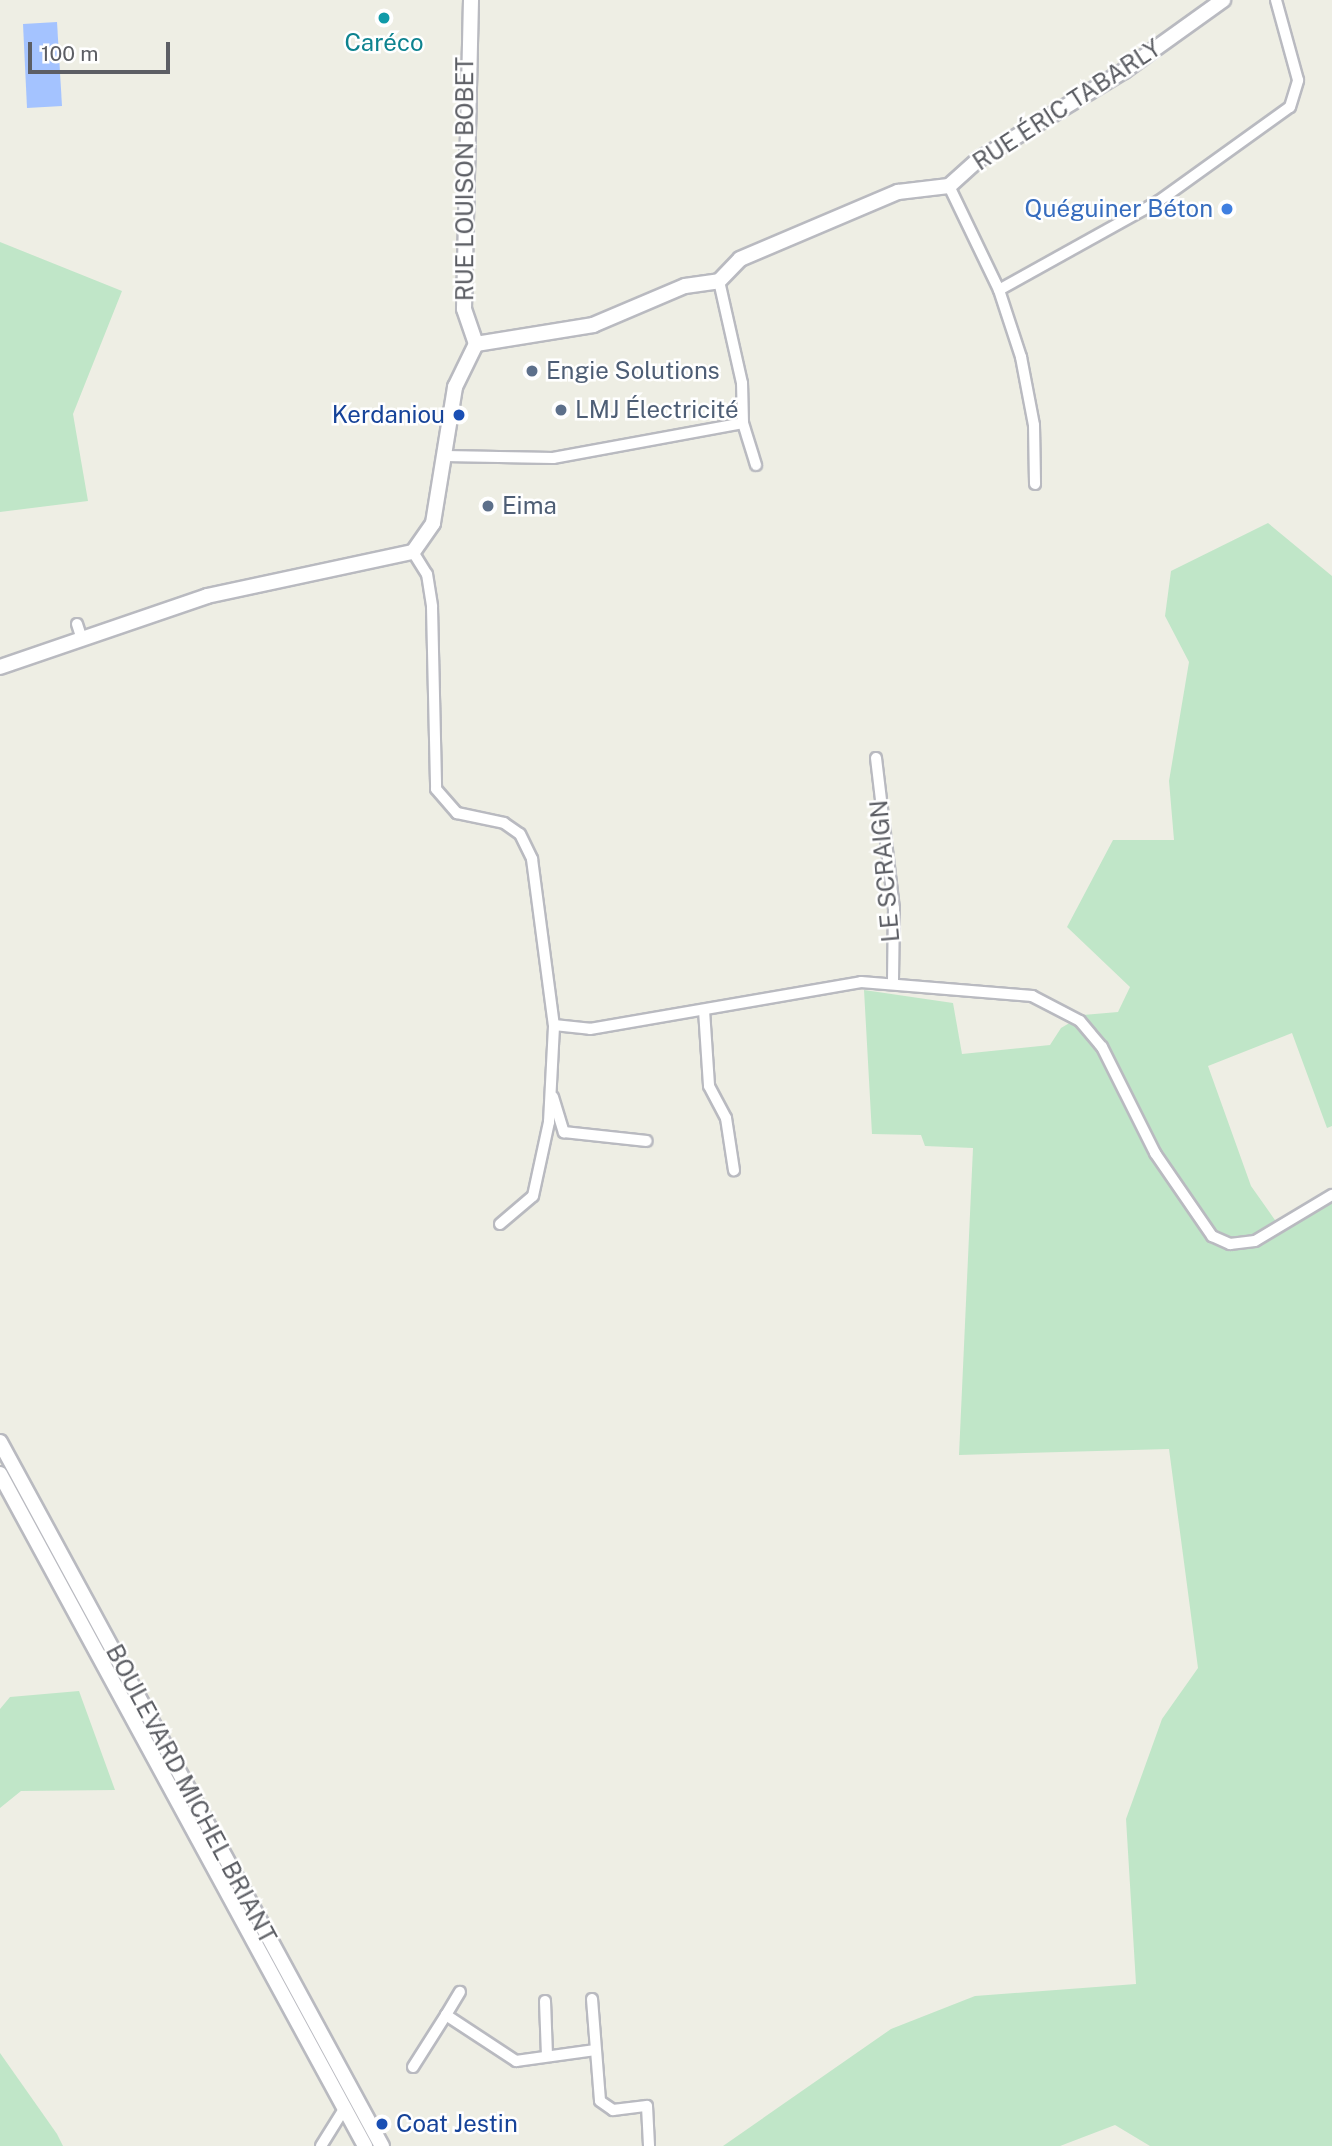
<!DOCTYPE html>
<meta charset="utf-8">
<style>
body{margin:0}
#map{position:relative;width:1332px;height:2146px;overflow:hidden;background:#eeeee4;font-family:"Public Sans",sans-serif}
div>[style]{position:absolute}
.green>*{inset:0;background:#c0e6c8}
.water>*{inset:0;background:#a4c3ff}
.roads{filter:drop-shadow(2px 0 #b9bac0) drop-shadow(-2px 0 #b9bac0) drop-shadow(0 2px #b9bac0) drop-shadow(0 -2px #b9bac0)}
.street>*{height:10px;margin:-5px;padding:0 5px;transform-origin:5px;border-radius:5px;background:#fff}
.secondary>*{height:14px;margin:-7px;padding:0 7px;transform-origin:7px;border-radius:7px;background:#fff}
.dots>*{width:19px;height:19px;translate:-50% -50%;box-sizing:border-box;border:4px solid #fff;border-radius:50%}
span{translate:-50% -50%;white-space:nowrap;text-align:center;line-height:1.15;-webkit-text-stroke:5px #fff;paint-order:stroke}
.culture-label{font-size:24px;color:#0d838f}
.street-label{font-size:24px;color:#5c5e64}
.shop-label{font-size:24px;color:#366cbe}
.right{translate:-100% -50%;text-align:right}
.service-label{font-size:24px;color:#4e5e75}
.left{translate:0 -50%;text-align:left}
.transit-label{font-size:24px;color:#164399}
.scale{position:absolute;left:28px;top:42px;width:142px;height:32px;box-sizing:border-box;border:4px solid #5c5e64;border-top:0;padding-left:9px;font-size:21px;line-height:24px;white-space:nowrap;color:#5c5e64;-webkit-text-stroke:5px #fff;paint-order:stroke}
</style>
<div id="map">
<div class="green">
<div style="clip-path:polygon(0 242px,122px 291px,73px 414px,88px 501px,0 512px)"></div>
<div style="clip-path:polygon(1268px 523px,1332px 576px,1332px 1126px,1327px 1128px,1292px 1033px,1208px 1066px,1251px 1186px,1282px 1230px,1332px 1202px,1332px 2146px,1150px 2146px,1115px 2125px,1060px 2146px,723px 2146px,891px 2029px,975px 1996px,1136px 1984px,1126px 1819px,1162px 1719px,1198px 1668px,1169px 1449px,959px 1455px,973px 1148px,925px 1146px,921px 1135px,872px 1134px,864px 990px,953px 1003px,962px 1054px,1050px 1045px,1061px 1028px,1083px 1015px,1118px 1012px,1130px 987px,1067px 927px,1113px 840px,1174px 840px,1169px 781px,1189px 662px,1165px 616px,1171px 571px)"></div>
<div style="clip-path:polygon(79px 1691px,115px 1790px,21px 1791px,0 1808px,0 1709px,10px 1697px)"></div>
<div style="clip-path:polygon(0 2053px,57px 2134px,63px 2146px,0 2146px)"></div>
</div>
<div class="water">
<div style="clip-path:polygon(57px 22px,62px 106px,27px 108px,23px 24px)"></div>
</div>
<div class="roads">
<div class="street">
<div style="left:949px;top:186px;width:115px;rotate:64.3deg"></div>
<div style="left:999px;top:290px;width:71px;rotate:71.8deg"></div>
<div style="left:1021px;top:357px;width:69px;rotate:79.2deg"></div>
<div style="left:1034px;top:425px;width:59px;rotate:89deg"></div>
<div style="left:999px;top:290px;width:183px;rotate:-29.1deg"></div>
<div style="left:1159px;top:201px;width:161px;rotate:-35.7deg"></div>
<div style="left:1290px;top:107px;width:28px;rotate:-73deg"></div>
<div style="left:1298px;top:80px;width:83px;rotate:-105.4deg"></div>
<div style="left:743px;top:423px;width:44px;rotate:72.8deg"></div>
<div style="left:445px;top:456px;width:108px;rotate:1.1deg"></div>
<div style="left:553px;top:458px;width:193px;rotate:-10.4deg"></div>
<div style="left:743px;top:423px;width:40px;rotate:-91.4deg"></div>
<div style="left:742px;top:383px;width:105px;rotate:-102.7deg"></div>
<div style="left:413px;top:552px;width:26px;rotate:58deg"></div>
<div style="left:427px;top:574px;width:33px;rotate:81deg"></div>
<div style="left:432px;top:607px;width:182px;rotate:88.7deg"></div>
<div style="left:436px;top:789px;width:32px;rotate:49deg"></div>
<div style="left:457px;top:813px;width:48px;rotate:12deg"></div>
<div style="left:504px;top:823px;width:19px;rotate:35deg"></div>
<div style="left:520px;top:834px;width:28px;rotate:64deg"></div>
<div style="left:532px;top:859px;width:167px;rotate:82.5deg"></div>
<div style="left:554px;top:1025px;width:36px;rotate:6deg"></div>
<div style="left:590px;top:1029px;width:275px;rotate:-9.8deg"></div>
<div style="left:861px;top:982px;width:172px;rotate:4.7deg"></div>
<div style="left:1032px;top:996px;width:54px;rotate:27.5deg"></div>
<div style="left:1080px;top:1021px;width:34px;rotate:50deg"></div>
<div style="left:1102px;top:1047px;width:119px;rotate:63.4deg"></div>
<div style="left:1155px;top:1153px;width:101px;rotate:55.5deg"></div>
<div style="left:1212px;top:1236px;width:20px;rotate:24deg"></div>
<div style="left:1230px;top:1244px;width:25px;rotate:-7deg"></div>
<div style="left:1255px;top:1241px;width:90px;rotate:-30.9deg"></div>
<div style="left:77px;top:624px;width:16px;rotate:72deg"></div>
<div style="left:876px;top:758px;width:151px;rotate:83.2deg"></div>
<div style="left:894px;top:908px;width:76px;rotate:90.8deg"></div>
<div style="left:704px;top:1010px;width:76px;rotate:86.2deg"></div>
<div style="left:709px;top:1086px;width:36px;rotate:62deg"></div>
<div style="left:726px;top:1118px;width:53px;rotate:81.3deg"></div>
<div style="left:553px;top:1097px;width:37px;rotate:73deg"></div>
<div style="left:564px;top:1132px;width:83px;rotate:6.2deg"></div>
<div style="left:500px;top:1224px;width:43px;rotate:-40.3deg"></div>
<div style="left:533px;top:1196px;width:76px;rotate:-77.8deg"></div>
<div style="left:549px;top:1122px;width:97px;rotate:-87deg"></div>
<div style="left:592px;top:1999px;width:102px;rotate:85.5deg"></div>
<div style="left:600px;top:2101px;width:16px;rotate:35deg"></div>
<div style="left:613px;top:2110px;width:34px;rotate:-7deg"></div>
<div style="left:647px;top:2106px;width:40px;rotate:87.1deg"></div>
<div style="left:545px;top:2001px;width:54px;rotate:87.9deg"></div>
<div style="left:446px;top:2015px;width:27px;rotate:-59deg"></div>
<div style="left:413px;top:2067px;width:62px;rotate:-57.6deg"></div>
<div style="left:446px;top:2015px;width:84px;rotate:33.3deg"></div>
<div style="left:516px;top:2061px;width:80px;rotate:-7.9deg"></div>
<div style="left:321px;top:2146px;width:44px;rotate:-58.1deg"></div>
</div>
<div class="secondary">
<div style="left:471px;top:0;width:309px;rotate:91.3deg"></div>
<div style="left:464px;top:309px;width:37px;rotate:71deg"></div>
<div style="left:476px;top:344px;width:119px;rotate:-9.2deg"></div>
<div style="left:593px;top:325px;width:100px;rotate:-23deg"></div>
<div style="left:685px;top:286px;width:34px;rotate:-8deg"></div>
<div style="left:719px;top:281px;width:30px;rotate:-46deg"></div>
<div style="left:740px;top:259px;width:172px;rotate:-23deg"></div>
<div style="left:898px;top:192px;width:51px;rotate:-6.7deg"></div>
<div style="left:949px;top:186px;width:39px;rotate:-42deg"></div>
<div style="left:978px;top:160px;width:171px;rotate:-31.4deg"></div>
<div style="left:1124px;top:71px;width:122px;rotate:-35.6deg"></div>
<div style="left:0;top:667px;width:219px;rotate:-18.9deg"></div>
<div style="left:207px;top:596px;width:211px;rotate:-12.1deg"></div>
<div style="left:413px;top:552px;width:35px;rotate:-55deg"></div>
<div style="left:433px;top:523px;width:138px;rotate:-80.8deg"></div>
<div style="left:455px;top:387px;width:48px;rotate:-64deg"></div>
<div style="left:0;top:1442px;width:801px;rotate:61.52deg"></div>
<div style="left:0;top:1474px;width:765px;rotate:61.49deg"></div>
</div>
</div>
<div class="dots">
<div style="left:384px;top:18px;background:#0f9aa8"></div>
<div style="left:1227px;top:209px;background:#3f7fe0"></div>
<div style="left:532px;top:371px;background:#5c6f8a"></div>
<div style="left:561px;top:410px;background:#5c6f8a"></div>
<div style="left:459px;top:415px;background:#1a4fb4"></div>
<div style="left:488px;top:506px;background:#5c6f8a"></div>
<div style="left:382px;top:2124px;background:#1a4fb4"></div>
</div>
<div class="culture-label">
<span style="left:384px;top:43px">Caréco</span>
</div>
<div class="street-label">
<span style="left:1067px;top:105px;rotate:-33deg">RUE ÉRIC TABARLY</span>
<span style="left:465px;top:179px;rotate:-90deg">RUE LOUISON BOBET</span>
<span style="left:885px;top:871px;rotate:-95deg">LE SCRAIGN</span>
<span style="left:191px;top:1794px;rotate:62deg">BOULEVARD MICHEL BRIANT</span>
</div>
<div class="shop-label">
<span class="right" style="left:1213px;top:209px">Quéguiner Béton</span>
</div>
<div class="service-label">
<span class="left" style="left:546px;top:371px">Engie Solutions</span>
<span class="left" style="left:575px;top:410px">LMJ Électricité</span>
<span class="left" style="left:502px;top:506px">Eima</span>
</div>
<div class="transit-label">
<span class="right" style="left:445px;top:415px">Kerdaniou</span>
<span class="left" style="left:396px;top:2124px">Coat Jestin</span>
</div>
<div class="scale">100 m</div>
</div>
